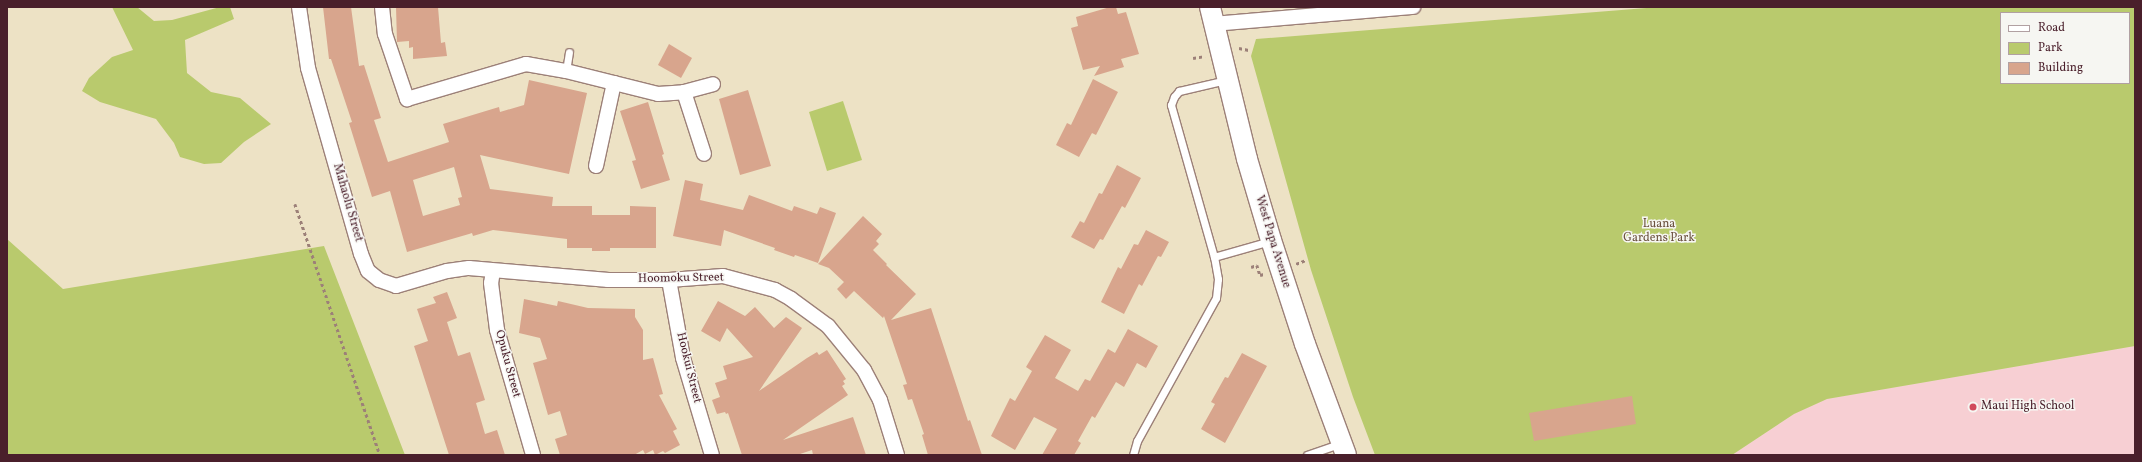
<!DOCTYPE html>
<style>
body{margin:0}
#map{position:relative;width:2142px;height:462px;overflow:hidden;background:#ede2c5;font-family:Vollkorn,serif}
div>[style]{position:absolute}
.built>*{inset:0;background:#f7cfd3}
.green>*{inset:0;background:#b9ca6d}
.building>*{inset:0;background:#d8a58d}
.path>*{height:2.5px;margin-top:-1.25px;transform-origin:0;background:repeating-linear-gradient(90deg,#9c8078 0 3px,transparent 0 6px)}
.roads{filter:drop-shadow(1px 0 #9c8078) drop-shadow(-1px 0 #9c8078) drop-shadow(0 1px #9c8078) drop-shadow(0 -1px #9c8078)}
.lane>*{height:7px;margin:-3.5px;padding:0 3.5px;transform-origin:3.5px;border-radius:3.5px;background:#fff}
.street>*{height:14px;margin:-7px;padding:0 7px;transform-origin:7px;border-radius:7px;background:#fff}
.secondary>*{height:20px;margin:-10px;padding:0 10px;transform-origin:10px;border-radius:10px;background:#fff}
.dots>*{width:11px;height:11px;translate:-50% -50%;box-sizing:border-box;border:2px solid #f6f6f2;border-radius:50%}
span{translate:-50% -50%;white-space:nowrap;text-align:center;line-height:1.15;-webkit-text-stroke:3px #f6f6f2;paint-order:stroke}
.street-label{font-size:12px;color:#4a1f2b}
.park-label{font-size:12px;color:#6b523f}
.poi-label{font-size:12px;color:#4a1f2b}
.left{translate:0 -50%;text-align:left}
.frame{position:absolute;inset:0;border:8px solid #4a1f2b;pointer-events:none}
.legend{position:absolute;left:2000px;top:12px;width:130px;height:72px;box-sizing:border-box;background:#f6f6f2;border:1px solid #b1a0a2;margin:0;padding:5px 7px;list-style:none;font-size:12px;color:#4a1f2b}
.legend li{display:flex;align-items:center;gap:8px;height:20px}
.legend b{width:20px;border:1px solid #b1a0a2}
</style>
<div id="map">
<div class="built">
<div style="clip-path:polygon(2135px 346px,2135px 455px,1732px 455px,1794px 414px,1827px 399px)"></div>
</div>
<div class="green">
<div style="clip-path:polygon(112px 7px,137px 7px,154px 21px,172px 20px,220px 7px,230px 7px,234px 19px,185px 40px,187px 73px,211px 92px,240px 98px,271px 124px,244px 142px,221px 163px,204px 164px,180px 157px,174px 143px,156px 119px,100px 102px,82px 91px,89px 78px,112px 57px,133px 50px)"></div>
<div style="clip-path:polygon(evenodd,1659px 7px,2135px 7px,2135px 346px,1827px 399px,1794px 414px,1732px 455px,1375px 455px,1353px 397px,1311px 270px,1251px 56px,1256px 39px,1659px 7px,2001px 13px,2129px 13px,2129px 83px,2001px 83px,2001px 13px)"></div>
<div style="clip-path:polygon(843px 101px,862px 160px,827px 171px,809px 112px)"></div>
<div style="clip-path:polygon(7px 239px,63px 289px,324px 246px,405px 455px,7px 455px)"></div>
</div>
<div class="building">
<div style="clip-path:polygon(evenodd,323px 7px,351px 7px,359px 66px,364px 65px,381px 118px,374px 120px,388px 162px,449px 142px,443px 124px,499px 107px,500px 112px,524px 105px,529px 80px,587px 93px,569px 174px,480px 155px,490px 189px,553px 197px,552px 206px,592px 206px,592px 215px,630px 215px,630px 206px,656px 207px,656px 248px,610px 248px,610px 251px,592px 251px,592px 248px,567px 248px,567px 239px,493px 230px,473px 236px,472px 233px,469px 234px,407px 252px,390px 191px,372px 197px,349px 123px,352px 122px,331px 59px,329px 59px,323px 7px,454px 167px,462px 197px,458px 198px,460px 205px,423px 216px,413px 180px,454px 167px)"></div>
<div style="clip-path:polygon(396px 7px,438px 7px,441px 43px,445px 42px,447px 56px,413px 59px,413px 47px,409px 48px,409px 41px,397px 42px)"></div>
<div style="clip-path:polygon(1110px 7px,1116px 7px,1118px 14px,1126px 12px,1139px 54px,1121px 59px,1124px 67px,1094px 76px,1100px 66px,1083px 70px,1071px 28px,1078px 26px,1076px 17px)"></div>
<div style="clip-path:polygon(669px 44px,692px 58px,681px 78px,658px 65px)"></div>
<div style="clip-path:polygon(1093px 79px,1118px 92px,1096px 135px,1092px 133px,1079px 157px,1056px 145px,1067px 123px,1071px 125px)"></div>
<div style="clip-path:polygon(748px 90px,771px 166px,740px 175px,719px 99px)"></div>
<div style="clip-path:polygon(648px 102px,664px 154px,662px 155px,670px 180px,641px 189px,632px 161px,636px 160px,620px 111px)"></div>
<div style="clip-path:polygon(1117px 165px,1141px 178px,1125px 208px,1122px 206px,1103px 240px,1100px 239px,1094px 249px,1071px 237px,1080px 221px,1084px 223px,1099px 193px,1102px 194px)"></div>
<div style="clip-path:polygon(685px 180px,703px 184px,700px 200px,743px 210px,749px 195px,792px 211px,794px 206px,817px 214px,820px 207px,836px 213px,818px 263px,795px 255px,794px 257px,774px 250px,775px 248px,724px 230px,721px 246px,673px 236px)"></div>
<div style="clip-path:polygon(863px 216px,882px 234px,876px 241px,879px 244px,873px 250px,887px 264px,886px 265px,916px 294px,891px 320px,931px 308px,968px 421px,970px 420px,982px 455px,928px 455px,922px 435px,924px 434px,912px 399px,908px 400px,903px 385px,907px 384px,884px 316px,883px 318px,854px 291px,846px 299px,837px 289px,844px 282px,829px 268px,818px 264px)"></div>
<div style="clip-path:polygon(1146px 230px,1169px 242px,1161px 257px,1158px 256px,1142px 286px,1139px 284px,1124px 314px,1101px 302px,1118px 267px,1121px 269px,1134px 244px,1138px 245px)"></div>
<div style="clip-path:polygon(447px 292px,457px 318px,447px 322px,458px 356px,470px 352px,485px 400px,476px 403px,485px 434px,497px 430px,505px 455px,449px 455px,414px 346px,428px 341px,417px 309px,436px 303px,433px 297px)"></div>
<div style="clip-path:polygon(524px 299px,557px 306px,558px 301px,588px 308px,635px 309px,635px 317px,643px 330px,643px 360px,653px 358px,663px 394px,659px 395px,677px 429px,673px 431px,680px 445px,665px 453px,663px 451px,655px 455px,653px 450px,645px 454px,643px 450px,634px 455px,560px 455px,555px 439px,567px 435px,560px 411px,548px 415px,533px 363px,547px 359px,540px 338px,519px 333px)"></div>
<div style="clip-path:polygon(718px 301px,745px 316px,755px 307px,774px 328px,786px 317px,802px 328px,759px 391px,807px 358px,817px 352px,819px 355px,827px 350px,846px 379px,843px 381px,845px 384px,842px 386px,848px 395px,783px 440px,853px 417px,866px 455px,813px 455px,812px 450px,797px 455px,742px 455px,728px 413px,726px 414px,725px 412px,717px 414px,712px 400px,720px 397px,715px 383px,727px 379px,723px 366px,753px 357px,727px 328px,720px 342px,701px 331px)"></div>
<div style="clip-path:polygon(1128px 329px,1158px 346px,1146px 368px,1137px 363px,1124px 387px,1116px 382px,1095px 418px,1092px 416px,1078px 441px,1081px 443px,1074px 455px,1042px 455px,1057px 429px,1034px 417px,1015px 450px,991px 436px,1010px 398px,1015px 401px,1032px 371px,1026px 367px,1045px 335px,1071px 350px,1055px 378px,1078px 391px,1085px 379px,1090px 381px,1108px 349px,1115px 353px)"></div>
<div style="clip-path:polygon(1242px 353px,1267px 366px,1225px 443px,1201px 429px,1215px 404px,1211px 402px,1225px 377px,1228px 378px)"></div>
<div style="clip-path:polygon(1632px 396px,1636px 424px,1534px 441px,1529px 413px)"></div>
</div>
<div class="path">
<div style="left:1239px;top:48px;width:10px;rotate:11deg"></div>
<div style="left:1193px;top:58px;width:12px;rotate:-9deg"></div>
<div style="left:295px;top:204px;width:265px;rotate:71.3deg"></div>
<div style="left:1296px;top:264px;width:11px;rotate:-22deg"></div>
<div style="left:1251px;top:267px;width:6px;rotate:-18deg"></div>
<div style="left:1257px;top:265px;width:10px;rotate:73deg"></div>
<div style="left:1260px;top:275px;width:4px;rotate:-14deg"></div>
</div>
<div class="roads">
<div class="lane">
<div style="left:566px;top:71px;width:19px;rotate:-81deg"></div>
<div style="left:1214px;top:257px;width:58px;rotate:-15.9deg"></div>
<div style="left:1133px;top:455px;width:15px;rotate:-74deg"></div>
<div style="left:1137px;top:441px;width:163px;rotate:-61.1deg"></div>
<div style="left:1216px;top:298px;width:19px;rotate:-84deg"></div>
<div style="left:1218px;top:279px;width:22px;rotate:-100deg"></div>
<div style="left:1214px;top:257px;width:158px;rotate:-105.8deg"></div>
<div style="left:1171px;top:105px;width:9px;rotate:-69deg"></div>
<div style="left:1174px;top:97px;width:8px;rotate:-50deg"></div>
<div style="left:1179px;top:91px;width:48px;rotate:-13.2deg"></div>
<div style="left:1307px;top:455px;width:36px;rotate:-19deg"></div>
</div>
<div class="street">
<div style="left:299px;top:7px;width:62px;rotate:81.6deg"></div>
<div style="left:308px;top:68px;width:193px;rotate:74.1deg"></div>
<div style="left:361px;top:254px;width:18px;rotate:68deg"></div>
<div style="left:368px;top:271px;width:14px;rotate:39deg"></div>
<div style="left:379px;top:280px;width:18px;rotate:19deg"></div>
<div style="left:396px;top:286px;width:53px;rotate:-16.4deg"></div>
<div style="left:447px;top:271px;width:22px;rotate:-8deg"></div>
<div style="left:469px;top:268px;width:140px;rotate:4.9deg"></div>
<div style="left:608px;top:280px;width:61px"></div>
<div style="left:669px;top:280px;width:54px;rotate:-4.2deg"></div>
<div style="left:723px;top:276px;width:54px;rotate:15.1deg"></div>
<div style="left:775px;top:290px;width:18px;rotate:29deg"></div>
<div style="left:791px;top:299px;width:46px;rotate:36.1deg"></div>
<div style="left:828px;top:326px;width:57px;rotate:50.7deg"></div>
<div style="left:864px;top:370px;width:34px;rotate:62deg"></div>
<div style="left:880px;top:400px;width:58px;rotate:72.8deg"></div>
<div style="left:382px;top:7px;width:27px;rotate:84deg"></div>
<div style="left:385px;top:34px;width:69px;rotate:71.3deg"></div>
<div style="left:407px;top:99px;width:124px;rotate:-16.4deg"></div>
<div style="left:526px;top:64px;width:41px;rotate:9.9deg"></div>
<div style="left:566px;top:71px;width:95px;rotate:14deg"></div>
<div style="left:658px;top:94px;width:26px;rotate:-4deg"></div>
<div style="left:684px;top:92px;width:30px;rotate:-15deg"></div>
<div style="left:1214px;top:24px;width:200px;rotate:-4.9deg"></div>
<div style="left:684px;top:92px;width:65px;rotate:72.1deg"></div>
<div style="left:596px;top:166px;width:85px;rotate:-77.8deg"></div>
<div style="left:493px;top:271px;width:12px;rotate:99deg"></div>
<div style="left:491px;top:283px;width:47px;rotate:82.7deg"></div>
<div style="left:497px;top:330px;width:130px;rotate:73.9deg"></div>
<div style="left:669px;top:280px;width:79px;rotate:79.8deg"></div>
<div style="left:683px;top:358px;width:101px;rotate:73.4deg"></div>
</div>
<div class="secondary">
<div style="left:1210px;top:7px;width:156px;rotate:76.3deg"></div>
<div style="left:1247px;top:159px;width:84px;rotate:73.5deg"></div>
<div style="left:1271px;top:240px;width:109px;rotate:71.9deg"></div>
<div style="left:1305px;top:344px;width:118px;rotate:69.7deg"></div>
</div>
</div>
<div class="dots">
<div style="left:1973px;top:407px;background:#d1495b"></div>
</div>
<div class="street-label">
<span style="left:347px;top:203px;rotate:74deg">Mahaolu Street</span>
<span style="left:1272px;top:242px;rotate:73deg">West Papa Avenue</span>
<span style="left:681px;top:279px;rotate:-1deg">Hoomoku Street</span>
<span style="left:507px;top:364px;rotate:75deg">Opuku Street</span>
<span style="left:688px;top:368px;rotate:76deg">Hookui Street</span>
</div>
<div class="park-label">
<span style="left:1659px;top:232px">Luana<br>Gardens Park</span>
</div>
<div class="poi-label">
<span class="left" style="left:1981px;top:407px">Maui High School</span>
</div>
<div class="frame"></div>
<ul class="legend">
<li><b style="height:5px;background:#fff"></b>Road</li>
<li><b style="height:11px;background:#b9ca6d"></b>Park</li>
<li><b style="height:11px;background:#d8a58d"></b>Building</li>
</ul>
</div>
